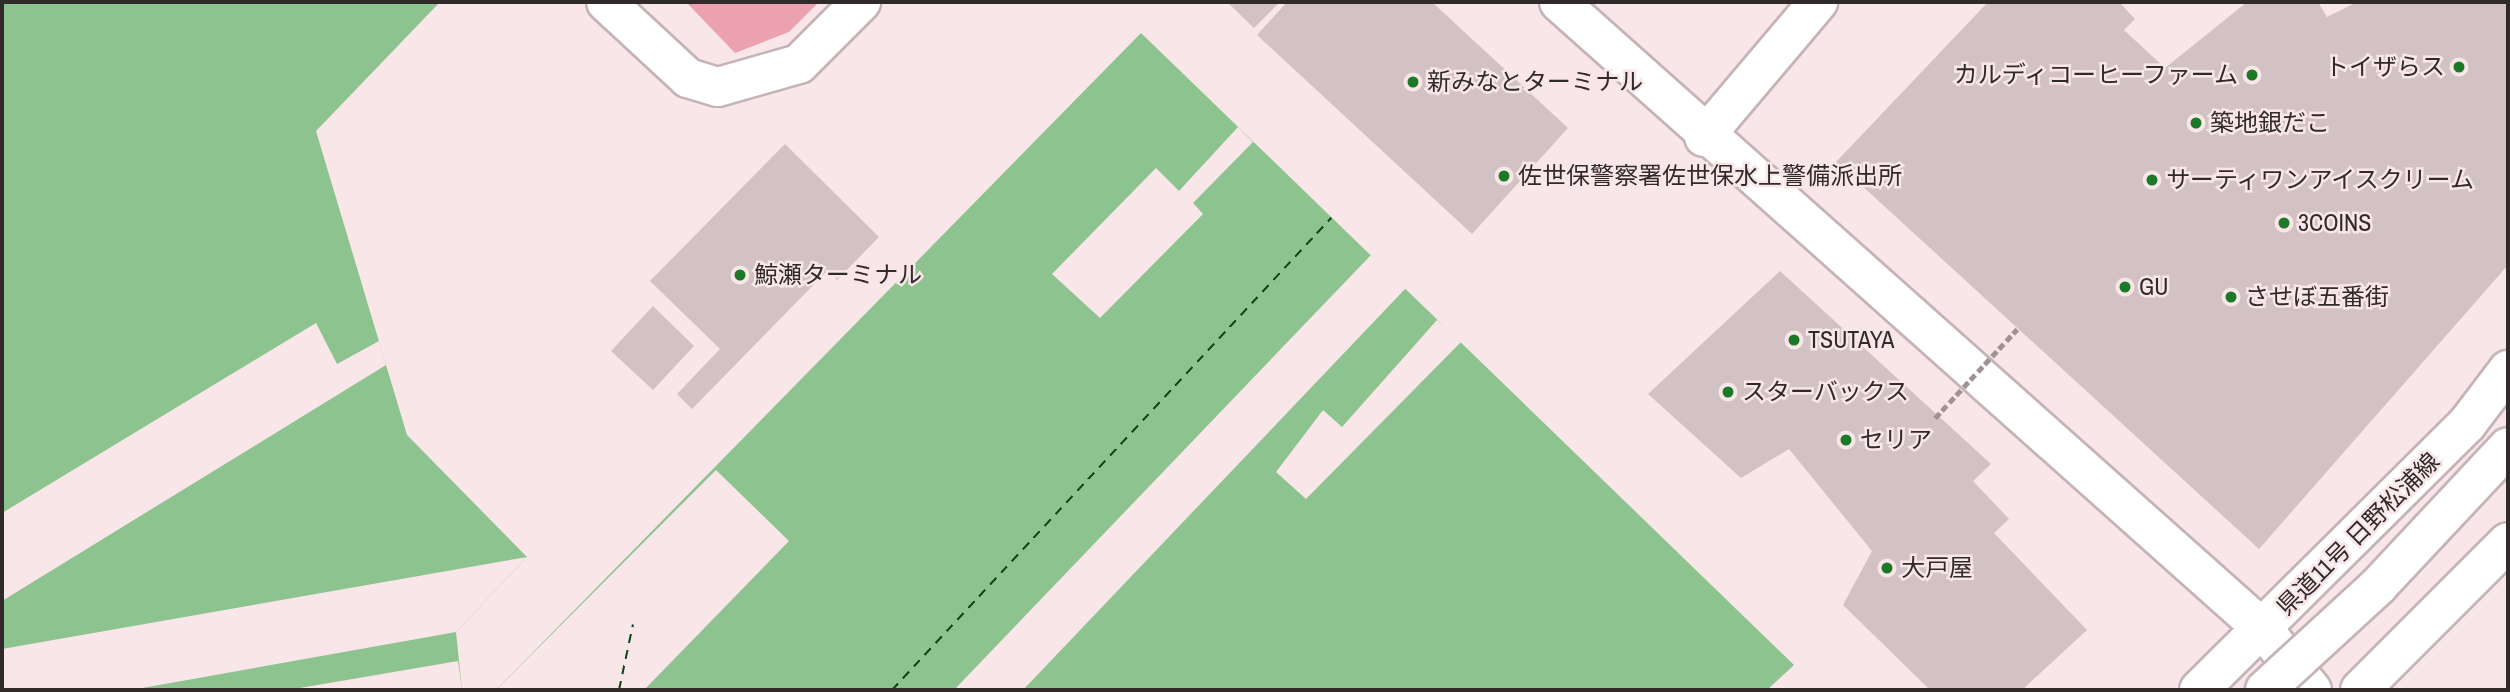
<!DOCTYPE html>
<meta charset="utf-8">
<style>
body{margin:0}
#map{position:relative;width:2510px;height:692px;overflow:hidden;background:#f8e6e9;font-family:"Archivo Narrow","Noto Sans JP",sans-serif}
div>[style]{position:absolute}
.green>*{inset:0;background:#eca1b0}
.water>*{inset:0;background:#8dc38e}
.pier>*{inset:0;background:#f8e6e9}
.ferry>*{height:2px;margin-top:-1px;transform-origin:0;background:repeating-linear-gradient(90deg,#0b4513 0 9px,transparent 0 16px)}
.building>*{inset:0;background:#d3c2c4}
.roads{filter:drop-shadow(2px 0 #c5b4b7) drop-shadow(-2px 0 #c5b4b7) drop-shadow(0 2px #c5b4b7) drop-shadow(0 -2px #c5b4b7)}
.minor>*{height:38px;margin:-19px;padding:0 19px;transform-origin:19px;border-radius:19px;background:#fff}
.major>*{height:38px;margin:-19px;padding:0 19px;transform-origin:19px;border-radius:19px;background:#fff}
.path-bridge>*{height:4.5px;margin-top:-2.25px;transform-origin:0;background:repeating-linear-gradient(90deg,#9f9294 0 7px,transparent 0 10.5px)}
.bridges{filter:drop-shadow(2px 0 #c5b4b7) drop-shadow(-2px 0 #c5b4b7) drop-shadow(0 2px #c5b4b7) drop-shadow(0 -2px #c5b4b7)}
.highway-bridge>*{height:38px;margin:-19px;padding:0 19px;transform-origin:19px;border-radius:19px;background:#fff}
.dots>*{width:19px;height:19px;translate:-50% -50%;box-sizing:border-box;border:4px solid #f8e6e9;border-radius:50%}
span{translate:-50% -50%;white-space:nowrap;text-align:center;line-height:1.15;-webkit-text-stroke:5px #f8e6e9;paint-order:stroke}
.poi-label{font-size:24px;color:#302a2b}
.right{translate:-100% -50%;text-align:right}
.left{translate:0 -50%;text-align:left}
.street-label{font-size:24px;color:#302a2b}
.frame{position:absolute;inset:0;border:4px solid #302a2b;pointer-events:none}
</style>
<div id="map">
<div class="green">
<div style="clip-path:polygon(686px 2px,819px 2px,789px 32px,735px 53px)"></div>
</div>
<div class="water">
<div style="clip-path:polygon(2px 2px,440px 2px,316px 131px,407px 435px,527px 557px,456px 632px,462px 690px,2px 690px)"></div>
<div style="clip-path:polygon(1141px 33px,1794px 665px,1767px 690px,496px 690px)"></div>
</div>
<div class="pier">
<div style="clip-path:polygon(1238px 127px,1253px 142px,1193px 203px,1203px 214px,1100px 318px,1052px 274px,1156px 168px,1179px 191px)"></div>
<div style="clip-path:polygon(1371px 255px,1406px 288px,1023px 690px,954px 690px)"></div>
<div style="clip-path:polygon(1437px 320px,1462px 341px,1306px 499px,1276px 472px,1323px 410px,1342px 427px)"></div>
<div style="clip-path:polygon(316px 323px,337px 364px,379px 341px,386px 365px,2px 601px,2px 513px)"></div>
<div style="clip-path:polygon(716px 470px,789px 541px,644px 690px,496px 690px)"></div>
<div style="clip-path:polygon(527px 557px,456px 632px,131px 690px,2px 690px,2px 649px)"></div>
<div style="clip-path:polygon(458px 661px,462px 690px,288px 690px)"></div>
</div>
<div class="ferry">
<div style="left:619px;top:690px;width:67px;rotate:-78deg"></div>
<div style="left:892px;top:690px;width:645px;rotate:-47.07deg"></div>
</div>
<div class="building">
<div style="clip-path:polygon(1227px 2px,1280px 2px,1254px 28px)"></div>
<div style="clip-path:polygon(1287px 2px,1432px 2px,1568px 128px,1472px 234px,1257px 35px)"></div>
<div style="clip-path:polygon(1988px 2px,2119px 2px,2135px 19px,2124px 30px,2165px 68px,2247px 2px,2318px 2px,2327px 17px,2357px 2px,2508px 2px,2508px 265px,2259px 549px,1836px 162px)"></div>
<div style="clip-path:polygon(785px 144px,879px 237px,837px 280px,828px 270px,692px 409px,677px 394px,720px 349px,650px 281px)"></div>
<div style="clip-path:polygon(1780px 271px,1991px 464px,1973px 481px,2009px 519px,1994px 533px,2087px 630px,2022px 690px,1930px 690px,1843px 605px,1872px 551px,1789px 449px,1741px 478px,1648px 394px)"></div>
<div style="clip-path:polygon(653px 306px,694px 346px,653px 390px,611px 351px)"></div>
</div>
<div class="roads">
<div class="minor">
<div style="left:606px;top:2px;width:112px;rotate:42.8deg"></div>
<div style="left:688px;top:78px;width:31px;rotate:17deg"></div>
<div style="left:718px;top:87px;width:84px;rotate:-15.9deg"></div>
<div style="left:799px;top:64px;width:88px;rotate:-45deg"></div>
<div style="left:1559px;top:2px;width:943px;rotate:41.69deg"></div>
<div style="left:2263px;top:629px;width:78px;rotate:51.2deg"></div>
<div style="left:1704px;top:137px;width:177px;rotate:-49.8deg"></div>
</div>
<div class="major">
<div style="left:2199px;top:690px;width:378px;rotate:-44.8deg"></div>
<div style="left:2467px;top:424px;width:68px;rotate:-52.8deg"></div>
<div style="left:2360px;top:690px;width:209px;rotate:-45deg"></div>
</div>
</div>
<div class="path-bridge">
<div style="left:1935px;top:418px;width:121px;rotate:-47.3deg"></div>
</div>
<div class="bridges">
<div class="highway-bridge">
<div style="left:2265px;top:690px;width:154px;rotate:-42.6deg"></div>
<div style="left:2378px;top:586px;width:190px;rotate:-46.9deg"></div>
</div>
</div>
<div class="dots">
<div style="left:2459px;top:67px;background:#1c7928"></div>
<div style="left:2252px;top:75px;background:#1c7928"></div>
<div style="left:1413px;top:82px;background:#1c7928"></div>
<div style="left:2196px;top:123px;background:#1c7928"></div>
<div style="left:1504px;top:176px;background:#1c7928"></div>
<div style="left:2152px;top:180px;background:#1c7928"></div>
<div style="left:2284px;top:223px;background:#1c7928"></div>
<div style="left:740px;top:275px;background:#1c7928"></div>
<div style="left:2125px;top:287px;background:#1c7928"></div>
<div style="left:2231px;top:297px;background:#1c7928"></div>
<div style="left:1794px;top:340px;background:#1c7928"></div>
<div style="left:1728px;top:392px;background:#1c7928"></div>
<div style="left:1846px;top:440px;background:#1c7928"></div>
<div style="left:1887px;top:568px;background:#1c7928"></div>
</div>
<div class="poi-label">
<span class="right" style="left:2445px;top:67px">トイザらス</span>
<span class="right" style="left:2238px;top:75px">カルディコーヒーファーム</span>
<span class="left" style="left:1427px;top:82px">新みなとターミナル</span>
<span class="left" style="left:2210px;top:123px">築地銀だこ</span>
<span class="left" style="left:1518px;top:176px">佐世保警察署佐世保水上警備派出所</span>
<span class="left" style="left:2166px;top:180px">サーティワンアイスクリーム</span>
<span class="left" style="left:2298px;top:223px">3COINS</span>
<span class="left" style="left:754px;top:275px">鯨瀬ターミナル</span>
<span class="left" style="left:2139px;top:287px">GU</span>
<span class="left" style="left:2245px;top:297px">させぼ五番街</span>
<span class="left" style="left:1808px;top:340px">TSUTAYA</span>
<span class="left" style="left:1742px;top:392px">スターバックス</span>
<span class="left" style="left:1860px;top:440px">セリア</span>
<span class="left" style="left:1901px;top:568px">大戸屋</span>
</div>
<div class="street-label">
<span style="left:2358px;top:534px;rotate:-45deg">県道11号 日野松浦線</span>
</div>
<div class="frame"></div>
</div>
